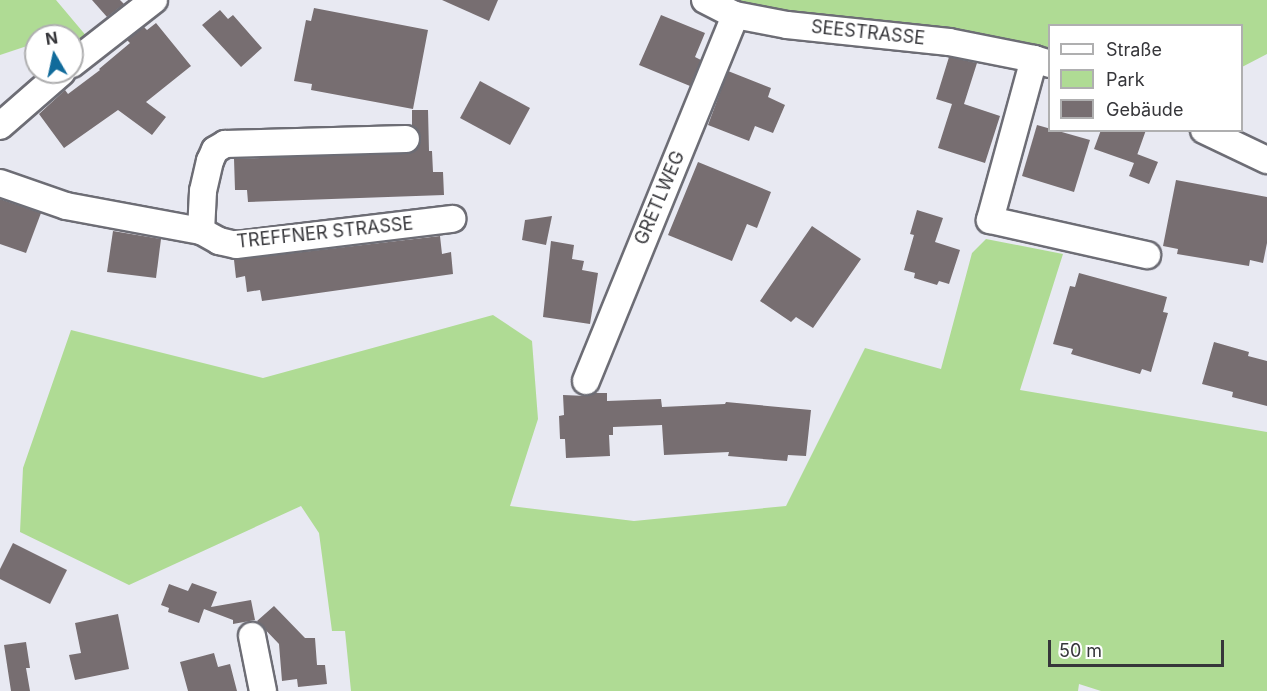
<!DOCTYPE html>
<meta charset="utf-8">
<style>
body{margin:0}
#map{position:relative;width:1267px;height:691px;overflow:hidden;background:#e8e9f2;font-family:Inter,sans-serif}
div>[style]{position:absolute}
.green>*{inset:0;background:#afdb94}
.building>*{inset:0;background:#776e71}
.roads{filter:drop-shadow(2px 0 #6d6d75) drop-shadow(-2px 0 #6d6d75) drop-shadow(0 2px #6d6d75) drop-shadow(0 -2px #6d6d75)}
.minor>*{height:26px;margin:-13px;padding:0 13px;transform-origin:13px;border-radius:13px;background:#fff}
span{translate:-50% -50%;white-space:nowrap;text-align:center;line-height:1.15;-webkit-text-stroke:6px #fff;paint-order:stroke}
.street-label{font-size:18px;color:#36363a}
.legend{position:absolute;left:1048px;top:24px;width:195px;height:108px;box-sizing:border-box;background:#fff;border:2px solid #afafb0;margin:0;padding:8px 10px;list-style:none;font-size:18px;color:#36363a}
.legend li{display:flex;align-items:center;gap:12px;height:30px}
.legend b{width:30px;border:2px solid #afafb0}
.north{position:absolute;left:24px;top:24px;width:60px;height:60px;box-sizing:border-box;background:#fff;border:2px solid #afafb0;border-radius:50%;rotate:351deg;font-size:16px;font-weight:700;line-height:24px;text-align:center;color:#36363a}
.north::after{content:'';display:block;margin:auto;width:21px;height:27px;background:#116b9b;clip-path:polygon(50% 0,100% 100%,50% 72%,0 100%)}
.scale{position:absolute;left:1048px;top:640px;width:176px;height:27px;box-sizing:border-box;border:3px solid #36363a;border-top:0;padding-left:8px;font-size:18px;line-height:21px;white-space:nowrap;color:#36363a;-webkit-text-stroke:4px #fff;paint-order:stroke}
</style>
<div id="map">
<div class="green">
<div style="clip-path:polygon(0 0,56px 0,88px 38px,72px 50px,72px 36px,36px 36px,36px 72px,43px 72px,37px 77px,27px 46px,0 55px)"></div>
<div style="clip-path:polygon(727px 0,1267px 0,1267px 54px,1242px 67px,1242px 26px,1050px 26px,1049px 56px,788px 15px)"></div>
<div style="clip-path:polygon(986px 239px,1063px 254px,1020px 390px,1267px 432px,1267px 691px,1101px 691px,1079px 684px,1078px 691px,351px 691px,345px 631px,332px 631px,319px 533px,301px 506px,129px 585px,20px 532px,23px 468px,71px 330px,263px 378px,493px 315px,532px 341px,538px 419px,510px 506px,634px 521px,786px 506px,865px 348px,941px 369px,972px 253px)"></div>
</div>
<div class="building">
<div style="clip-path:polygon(92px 0,120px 0,124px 4px,107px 17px)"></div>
<div style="clip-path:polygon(442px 0,498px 0,489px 21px)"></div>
<div style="clip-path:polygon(314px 8px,428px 30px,413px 109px,311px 90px,312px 84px,294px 81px,306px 20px,311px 21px)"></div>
<div style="clip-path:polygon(220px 10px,228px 19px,233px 15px,262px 48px,241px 67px,202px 25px)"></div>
<div style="clip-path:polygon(661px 15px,705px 33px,695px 57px,701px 60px,690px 86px,639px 65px)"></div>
<div style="clip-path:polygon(156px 23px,191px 66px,146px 102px,166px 117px,152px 135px,118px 110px,64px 148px,39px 114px,65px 90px,68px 94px,100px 70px,99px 69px,130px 43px,127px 40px,144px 27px,147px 30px)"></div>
<div style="clip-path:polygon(949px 57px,977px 63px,964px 104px,1000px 116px,985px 163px,938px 148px,952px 104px,936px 99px)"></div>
<div style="clip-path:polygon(728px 71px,771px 88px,768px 97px,785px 105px,773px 133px,755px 126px,749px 141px,708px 125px)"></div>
<div style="clip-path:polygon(480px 81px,530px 108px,510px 145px,460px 118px)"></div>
<div style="clip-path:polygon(412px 110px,428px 110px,429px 151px,432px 151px,433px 172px,443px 172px,444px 195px,248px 202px,247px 190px,235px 190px,234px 159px,413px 152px,419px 146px,421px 138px,418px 131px,412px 125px)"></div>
<div style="clip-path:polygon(1037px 125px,1090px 140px,1074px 192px,1022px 176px)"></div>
<div style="clip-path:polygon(1101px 130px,1146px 130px,1136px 158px,1137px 154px,1158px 162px,1149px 184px,1129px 176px,1134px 163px,1094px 149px)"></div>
<div style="clip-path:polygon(698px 162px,771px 192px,757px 228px,747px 224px,732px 261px,668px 235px)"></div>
<div style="clip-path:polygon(1176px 180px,1267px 197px,1267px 243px,1263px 263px,1250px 260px,1249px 266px,1177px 254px,1178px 249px,1163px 246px)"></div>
<div style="clip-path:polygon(0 199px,41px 213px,26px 253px,0 244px)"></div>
<div style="clip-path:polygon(917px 210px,943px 218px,935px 242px,960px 250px,949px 284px,939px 281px,937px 285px,914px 278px,915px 273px,904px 270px,914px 235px,910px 234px)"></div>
<div style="clip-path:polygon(552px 216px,546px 245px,522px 240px,525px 220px)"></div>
<div style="clip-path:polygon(812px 226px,861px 259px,813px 328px,796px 317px,791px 322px,760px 301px)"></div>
<div style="clip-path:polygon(113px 231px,161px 239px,156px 278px,107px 272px)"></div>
<div style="clip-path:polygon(440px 236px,442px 254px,451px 252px,453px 274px,262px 301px,260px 290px,247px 292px,245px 276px,236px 278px,234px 260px)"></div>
<div style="clip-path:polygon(551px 241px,574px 245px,572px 259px,584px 261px,582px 270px,598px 273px,590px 324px,543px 317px)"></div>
<div style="clip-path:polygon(1079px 273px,1167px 297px,1163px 312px,1168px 313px,1151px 372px,1142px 369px,1140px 374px,1071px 354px,1073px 349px,1053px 344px,1070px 286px,1075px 287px)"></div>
<div style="clip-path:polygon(1214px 342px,1249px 352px,1248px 356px,1267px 361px,1267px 406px,1232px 397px,1233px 392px,1202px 384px)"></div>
<div style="clip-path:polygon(594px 393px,607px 393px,607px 401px,661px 399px,662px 407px,725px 404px,726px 402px,811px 410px,806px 456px,788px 455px,787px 461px,728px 456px,729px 452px,664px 455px,662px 425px,613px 427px,613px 435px,609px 435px,610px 456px,566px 458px,565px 439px,560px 439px,559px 416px,564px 415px,563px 395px,587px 396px)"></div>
<div style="clip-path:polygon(13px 543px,67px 570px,50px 604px,0 579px,0 569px)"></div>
<div style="clip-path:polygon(192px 583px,217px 592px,211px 607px,251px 600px,255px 620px,233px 624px,233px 620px,204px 609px,199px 623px,168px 612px,169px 608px,161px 605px,169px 584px,188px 591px)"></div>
<div style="clip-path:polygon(274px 606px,305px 638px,315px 638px,317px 665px,325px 665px,327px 684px,298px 687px,297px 679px,282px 681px,279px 644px,257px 621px)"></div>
<div style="clip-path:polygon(118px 614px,129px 669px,75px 680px,69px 655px,81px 653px,75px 623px)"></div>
<div style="clip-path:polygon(26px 642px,30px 668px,26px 668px,30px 691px,11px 691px,4px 645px)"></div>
<div style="clip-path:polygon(214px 653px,218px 667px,230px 664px,237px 691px,188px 691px,180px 662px)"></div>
</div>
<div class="roads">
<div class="minor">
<div style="left:705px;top:0;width:34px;rotate:27deg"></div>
<div style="left:735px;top:15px;width:53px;rotate:10.9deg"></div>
<div style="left:787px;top:25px;width:163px;rotate:6deg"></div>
<div style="left:949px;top:42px;width:87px;rotate:11.3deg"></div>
<div style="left:1034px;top:59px;width:17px;rotate:17deg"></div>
<div style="left:1034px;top:59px;width:167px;rotate:105.3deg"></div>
<div style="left:990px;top:220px;width:161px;rotate:12.6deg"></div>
<div style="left:72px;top:64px;width:104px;rotate:-38deg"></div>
<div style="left:0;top:126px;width:82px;rotate:-41.1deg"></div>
<div style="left:1204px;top:130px;width:70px;rotate:25.5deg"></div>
<div style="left:0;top:183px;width:70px;rotate:19.2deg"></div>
<div style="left:66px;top:206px;width:137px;rotate:10.5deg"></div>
<div style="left:201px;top:231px;width:21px;rotate:29deg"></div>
<div style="left:219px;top:241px;width:17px;rotate:13deg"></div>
<div style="left:236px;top:245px;width:218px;rotate:-6.9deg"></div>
<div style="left:201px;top:231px;width:40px;rotate:-87.1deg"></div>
<div style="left:203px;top:191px;width:31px;rotate:-77deg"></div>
<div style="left:210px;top:161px;width:12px;rotate:-66deg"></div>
<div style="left:215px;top:150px;width:12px;rotate:-31deg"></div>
<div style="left:225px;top:144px;width:181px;rotate:-1.6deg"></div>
<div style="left:586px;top:381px;width:395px;rotate:-67.8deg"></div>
<div style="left:252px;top:636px;width:56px;rotate:78.7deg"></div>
</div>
</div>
<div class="street-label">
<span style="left:868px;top:33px;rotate:6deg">SEESTRASSE</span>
<span style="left:660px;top:198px;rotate:-67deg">GRETLWEG</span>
<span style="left:325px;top:233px;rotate:-6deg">TREFFNER STRASSE</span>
</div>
<ul class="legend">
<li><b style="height:8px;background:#fff"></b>Straße</li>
<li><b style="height:16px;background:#afdb94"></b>Park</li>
<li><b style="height:16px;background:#776e71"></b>Gebäude</li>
</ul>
<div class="north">N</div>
<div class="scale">50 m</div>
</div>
